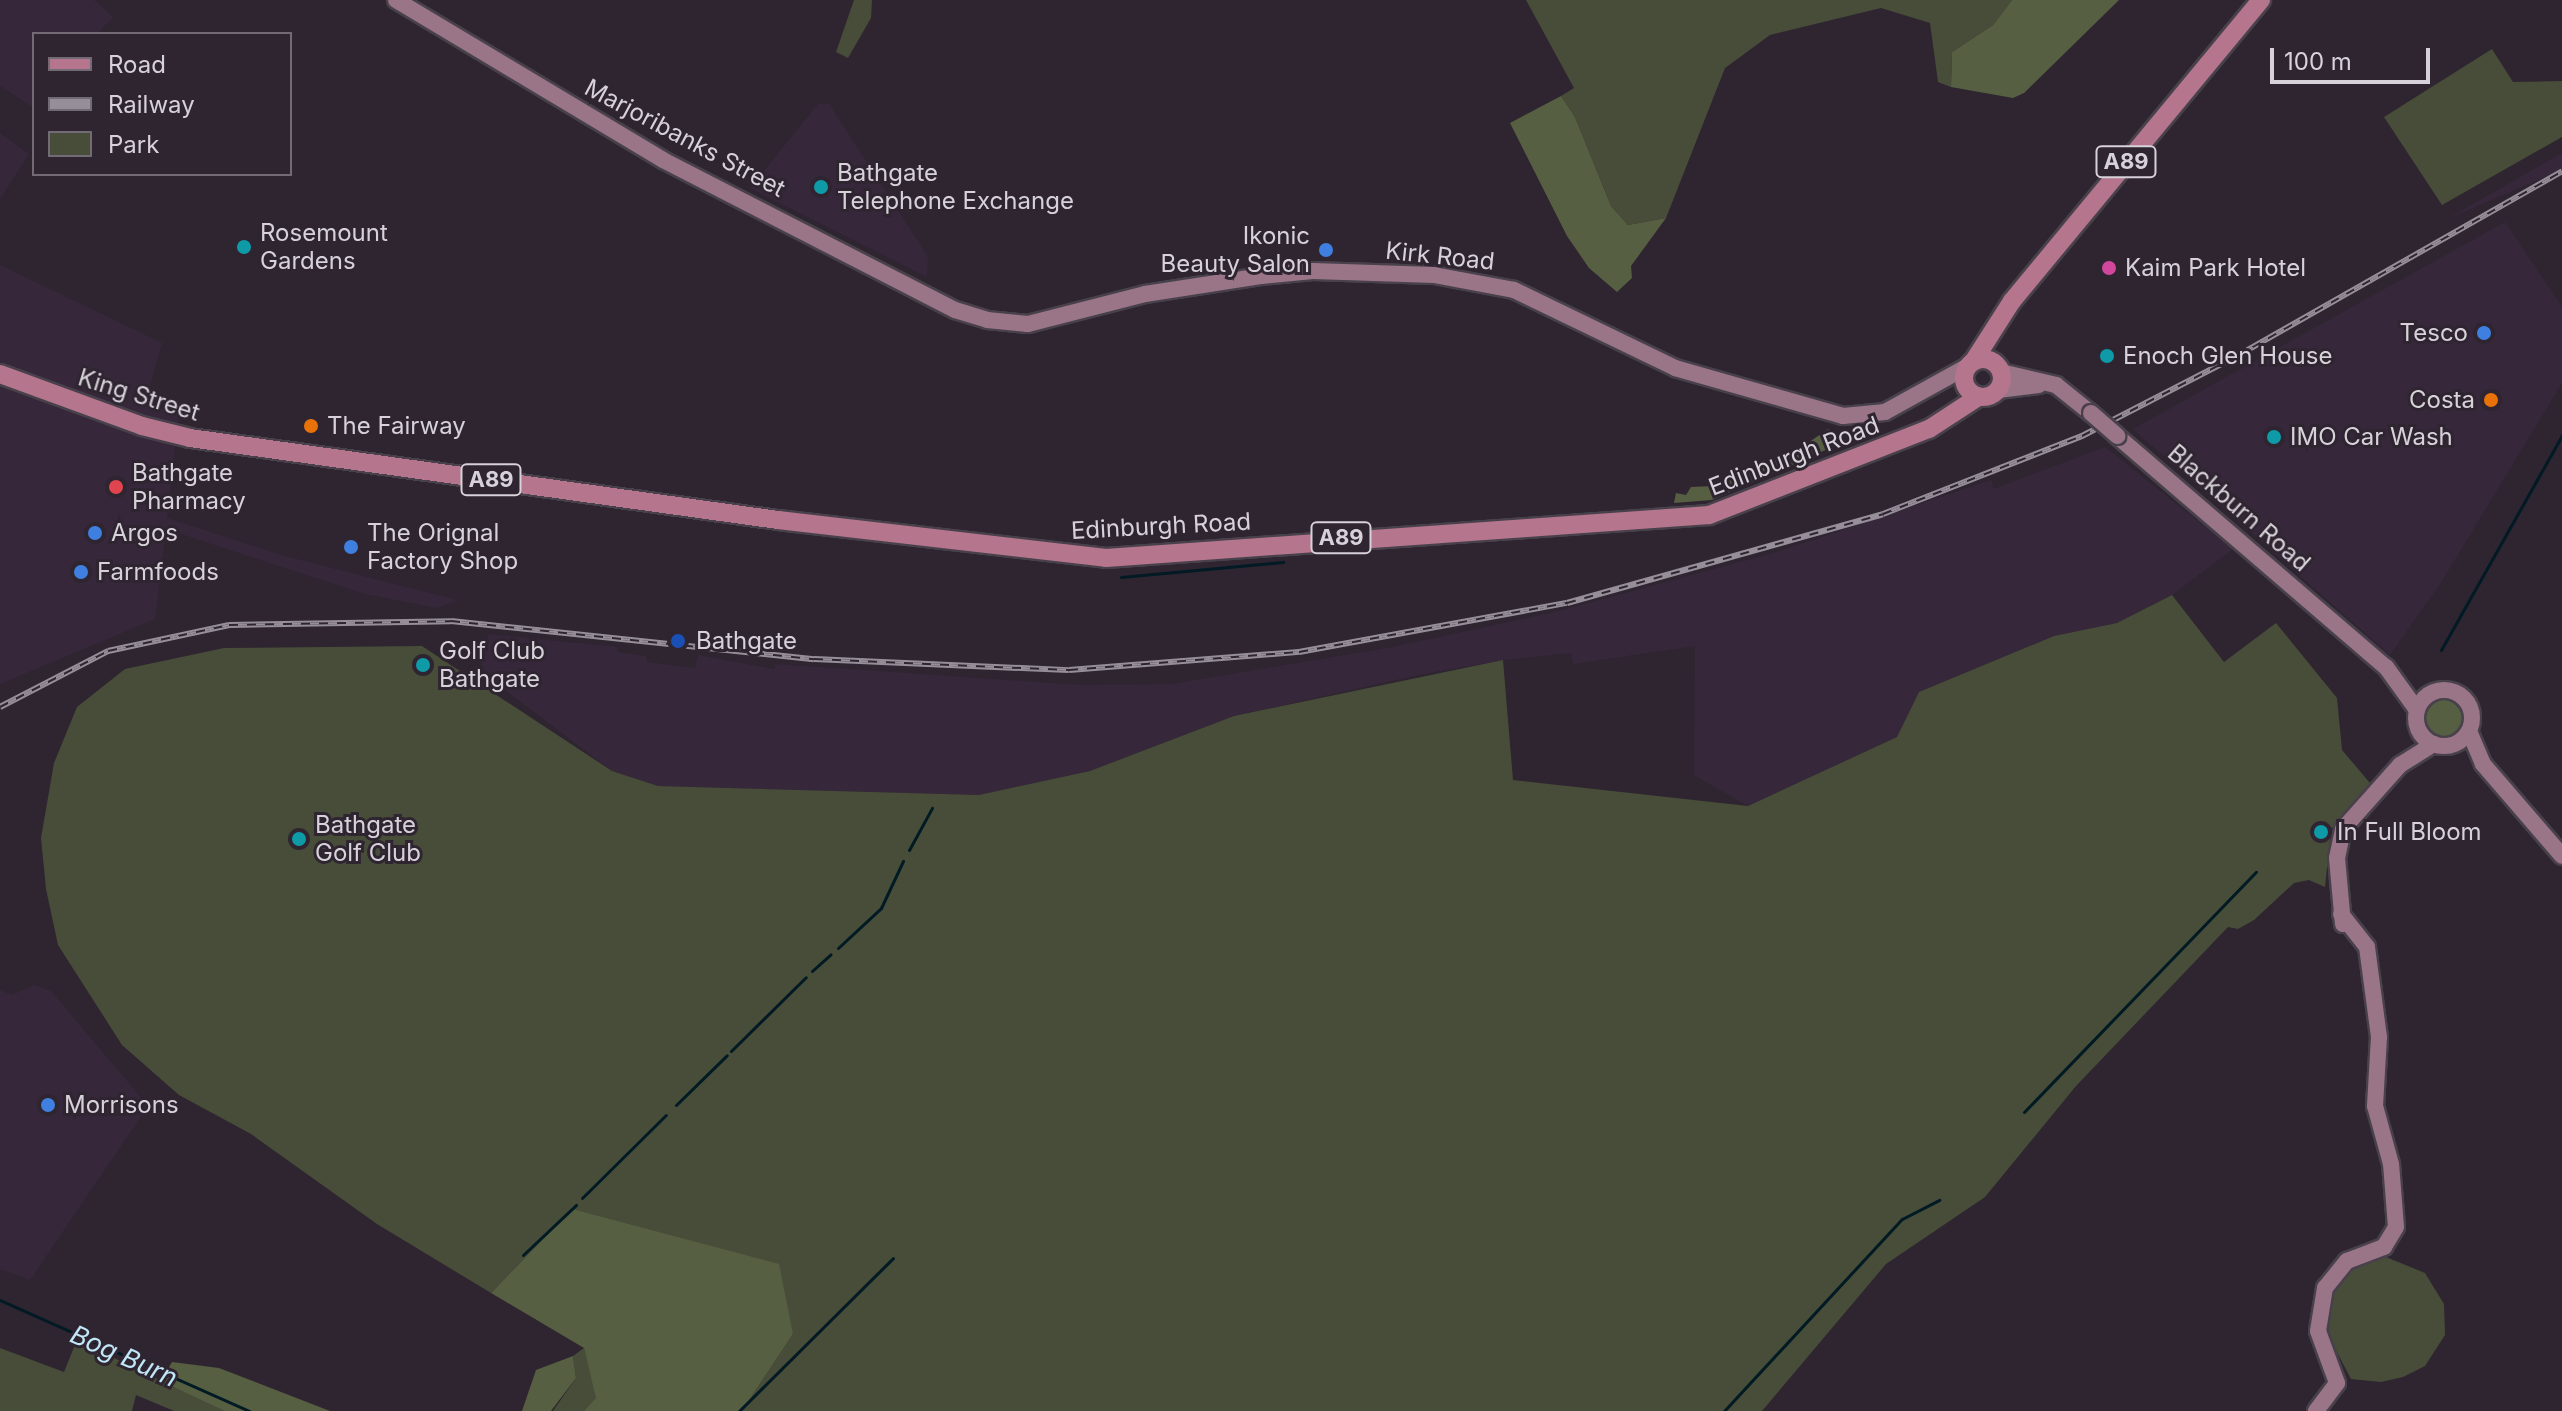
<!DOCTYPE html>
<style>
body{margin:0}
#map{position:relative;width:2562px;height:1411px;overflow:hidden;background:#2e2531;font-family:Inter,sans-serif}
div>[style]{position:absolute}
.built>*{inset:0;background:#36283a}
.green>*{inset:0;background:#474d38}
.forest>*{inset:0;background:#565f41}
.round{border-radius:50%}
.stream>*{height:3px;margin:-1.5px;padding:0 1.5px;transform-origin:1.5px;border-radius:1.5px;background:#011a24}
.roads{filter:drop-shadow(2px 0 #48414b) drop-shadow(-2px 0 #48414b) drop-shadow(0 2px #48414b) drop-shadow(0 -2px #48414b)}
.secondary>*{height:16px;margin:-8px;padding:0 8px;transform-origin:8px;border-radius:8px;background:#9a7588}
.secondary>.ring{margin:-8px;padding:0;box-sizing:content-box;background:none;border:16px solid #9a7588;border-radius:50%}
.primary>*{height:18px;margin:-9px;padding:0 9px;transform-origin:9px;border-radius:9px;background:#b5768d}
.primary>.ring{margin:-9px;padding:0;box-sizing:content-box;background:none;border:18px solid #b5768d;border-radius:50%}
.rail>*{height:6px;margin-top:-3px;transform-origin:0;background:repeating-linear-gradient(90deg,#2e2531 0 9px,#968f99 0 18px);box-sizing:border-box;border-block:2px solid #968f99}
.bridges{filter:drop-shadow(2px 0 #48414b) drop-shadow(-2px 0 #48414b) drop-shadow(0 2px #48414b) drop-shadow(0 -2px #48414b)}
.secondary-bridge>*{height:16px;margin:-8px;padding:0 8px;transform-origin:8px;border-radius:8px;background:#9a7588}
.dots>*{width:22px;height:22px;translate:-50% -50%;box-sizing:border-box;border:4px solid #2e2531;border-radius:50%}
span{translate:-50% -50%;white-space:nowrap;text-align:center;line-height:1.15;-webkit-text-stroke:6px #2e2531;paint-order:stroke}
.shield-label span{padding:2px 6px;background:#2e2531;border:2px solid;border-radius:6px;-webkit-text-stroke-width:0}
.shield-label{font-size:22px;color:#d7d1d9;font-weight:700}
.street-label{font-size:24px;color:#d7d1d9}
.poi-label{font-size:24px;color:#d7d1d9}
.left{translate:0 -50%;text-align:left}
.right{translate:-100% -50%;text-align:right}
.water-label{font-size:26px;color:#c1e7f8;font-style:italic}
.legend{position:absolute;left:32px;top:32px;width:260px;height:144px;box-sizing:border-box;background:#2e2531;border:2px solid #726a74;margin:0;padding:10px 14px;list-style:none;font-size:24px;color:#d7d1d9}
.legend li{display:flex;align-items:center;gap:16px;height:40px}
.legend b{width:40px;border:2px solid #726a74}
.scale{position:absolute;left:2270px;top:48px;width:160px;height:36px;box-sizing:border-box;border:4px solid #d7d1d9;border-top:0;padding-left:10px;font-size:24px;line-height:28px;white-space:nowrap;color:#d7d1d9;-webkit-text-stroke:6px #2e2531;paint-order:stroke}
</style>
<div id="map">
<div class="built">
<div style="clip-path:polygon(0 0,94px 0,113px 17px,97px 34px,34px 34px,33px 107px,0 86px)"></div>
<div style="clip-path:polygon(818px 104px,829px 104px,928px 257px,927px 277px,750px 188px)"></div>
<div style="clip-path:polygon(0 133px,29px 154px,0 199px)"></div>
<div style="clip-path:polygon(2562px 153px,2562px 170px,2445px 220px)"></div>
<div style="clip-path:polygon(2505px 222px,2562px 307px,2562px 383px,2442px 581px,2390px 655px,2133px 429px)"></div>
<div style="clip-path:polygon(0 265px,162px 343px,144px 406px,179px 412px,167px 518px,281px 555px,457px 600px,437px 608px,365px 594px,166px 529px,155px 619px,0 684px)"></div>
<div style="clip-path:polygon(2105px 447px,2233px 549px,2172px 595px,2117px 623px,2054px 636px,1919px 692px,1897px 737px,1748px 806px,1694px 775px,1695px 646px,1573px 664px,1571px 653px,1503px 660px,1423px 674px,1234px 716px,1090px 771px,980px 795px,658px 786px,612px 771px,480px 671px,488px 634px,617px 647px,618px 652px,646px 656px,647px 662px,695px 668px,698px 655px,774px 669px,775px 664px,1080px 685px,1172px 684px,1393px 647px,1555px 612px,1777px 552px,1991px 480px,1994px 489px)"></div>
<div style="clip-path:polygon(34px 985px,51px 991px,148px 1106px,30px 1280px,0 1269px,0 990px,12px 995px)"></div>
</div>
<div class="green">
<div style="clip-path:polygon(854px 0,872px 0,871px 18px,848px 58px,836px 52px)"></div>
<div style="clip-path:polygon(1526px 0,2012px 0,1993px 25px,1952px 52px,1951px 87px,1938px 82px,1930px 23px,1881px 8px,1770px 35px,1725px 68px,1666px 218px,1628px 225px,1611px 206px,1575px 117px,1561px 96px,1574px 88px)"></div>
<div style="clip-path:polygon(2492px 49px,2513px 82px,2562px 81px,2562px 137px,2442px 205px,2384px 117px)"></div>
<div style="clip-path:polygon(2172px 595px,2224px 662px,2276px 623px,2337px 698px,2342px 750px,2370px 783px,2331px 829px,2325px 887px,2309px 880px,2294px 883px,2254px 920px,2238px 929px,2228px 927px,2076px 1086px,1985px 1197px,1886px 1264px,1762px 1411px,742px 1411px,793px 1334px,572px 1209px,491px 1293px,377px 1224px,251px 1134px,179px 1095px,122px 1045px,58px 945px,46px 889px,41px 838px,54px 763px,77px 707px,125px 669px,224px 648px,422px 646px,612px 771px,658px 786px,979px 795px,1090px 771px,1234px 716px,1503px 660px,1513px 780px,1748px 806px,1897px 737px,1919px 692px,2054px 636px,2117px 623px)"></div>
<div style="clip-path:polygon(2386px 1257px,2425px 1273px,2444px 1304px,2445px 1335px,2425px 1366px,2403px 1377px,2381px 1382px,2351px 1379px,2324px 1328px,2330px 1295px,2355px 1267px)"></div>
<div style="clip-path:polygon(77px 1340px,224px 1411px,174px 1411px,136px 1395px,132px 1411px,0 1411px,0 1348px,64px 1372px)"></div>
<div style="clip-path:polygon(584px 1348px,597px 1398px,584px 1411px,553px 1411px,576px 1378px,573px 1356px)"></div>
</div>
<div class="forest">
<div style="clip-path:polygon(2012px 0,2119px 0,2024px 93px,2013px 98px,1951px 87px,1952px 52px,1993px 25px)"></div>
<div style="clip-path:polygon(1561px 96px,1575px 117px,1611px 206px,1628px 225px,1666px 218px,1631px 266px,1632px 278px,1617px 292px,1589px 268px,1567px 236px,1510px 123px)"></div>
<div style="clip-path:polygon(1828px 429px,1842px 436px,1839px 444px,1712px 500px,1674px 503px,1676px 493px,1686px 495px,1691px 487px,1714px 486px,1771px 459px,1782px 461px)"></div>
<div class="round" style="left:2422px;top:697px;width:42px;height:42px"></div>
<div style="clip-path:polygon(572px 1209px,779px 1264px,793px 1334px,742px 1411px,584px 1411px,596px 1398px,584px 1348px,491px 1293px)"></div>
<div style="clip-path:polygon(573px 1356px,576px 1378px,551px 1411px,522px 1411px,536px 1370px)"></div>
<div style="clip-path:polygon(172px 1362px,219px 1368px,330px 1411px,224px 1411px,161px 1381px)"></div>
</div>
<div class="stream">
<div style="left:1121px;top:577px;width:163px;rotate:-5.3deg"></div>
<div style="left:2441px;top:650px;width:247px;rotate:-60.6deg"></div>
<div style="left:909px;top:850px;width:48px;rotate:-61.3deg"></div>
<div style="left:838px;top:948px;width:59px;rotate:-42.9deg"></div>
<div style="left:881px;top:908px;width:52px;rotate:-64.9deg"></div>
<div style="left:812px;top:971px;width:25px;rotate:-42deg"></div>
<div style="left:731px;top:1051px;width:105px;rotate:-44.6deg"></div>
<div style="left:676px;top:1105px;width:71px;rotate:-44.4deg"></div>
<div style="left:2024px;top:1112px;width:334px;rotate:-46deg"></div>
<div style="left:582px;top:1198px;width:118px;rotate:-44.7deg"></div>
<div style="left:523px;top:1255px;width:73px;rotate:-43.3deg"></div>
<div style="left:0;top:1300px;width:273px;rotate:24deg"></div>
<div style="left:739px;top:1411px;width:217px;rotate:-44.8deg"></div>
<div style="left:1724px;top:1411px;width:262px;rotate:-47.2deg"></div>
<div style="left:1902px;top:1219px;width:42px;rotate:-27.2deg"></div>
</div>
<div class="roads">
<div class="secondary">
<div style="left:396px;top:0;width:311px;rotate:30.9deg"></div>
<div style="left:663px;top:160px;width:328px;rotate:27.2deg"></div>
<div style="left:955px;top:310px;width:34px;rotate:17deg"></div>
<div style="left:987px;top:320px;width:41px;rotate:5.6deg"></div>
<div style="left:1028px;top:324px;width:121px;rotate:-14.4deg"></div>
<div style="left:1145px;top:294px;width:117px;rotate:-8.8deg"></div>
<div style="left:1261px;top:276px;width:52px;rotate:-5.5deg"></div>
<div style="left:1313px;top:271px;width:121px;rotate:1.9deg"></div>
<div style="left:1434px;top:275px;width:81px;rotate:10.6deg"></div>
<div style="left:1514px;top:290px;width:179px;rotate:25.8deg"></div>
<div style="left:1675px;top:368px;width:175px;rotate:15.9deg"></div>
<div style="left:1843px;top:416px;width:42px;rotate:-5.4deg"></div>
<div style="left:1885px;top:412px;width:95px;rotate:-29deg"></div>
<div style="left:2001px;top:372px;width:57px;rotate:13.3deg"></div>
<div style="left:2056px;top:385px;width:45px;rotate:38.7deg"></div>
<div style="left:1998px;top:390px;width:41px;rotate:-7deg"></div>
<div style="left:2117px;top:436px;width:355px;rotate:40.7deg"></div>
<div style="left:2386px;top:667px;width:53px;rotate:54.2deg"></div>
<div class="ring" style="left:2416px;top:690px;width:40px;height:40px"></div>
<div style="left:2469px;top:731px;width:36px;rotate:67deg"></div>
<div style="left:2483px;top:764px;width:121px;rotate:49.3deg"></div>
<div style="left:2343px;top:924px;width:66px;rotate:-95.2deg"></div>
<div style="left:2337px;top:858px;width:30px;rotate:-78deg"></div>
<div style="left:2343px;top:829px;width:86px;rotate:-48.3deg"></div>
<div style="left:2400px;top:765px;width:40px;rotate:-32deg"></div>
<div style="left:2316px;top:1411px;width:35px;rotate:-53deg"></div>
<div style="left:2337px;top:1383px;width:55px;rotate:-110.1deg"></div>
<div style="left:2318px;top:1331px;width:44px;rotate:-80.8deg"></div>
<div style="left:2325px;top:1288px;width:35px;rotate:-51deg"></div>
<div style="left:2347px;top:1261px;width:40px;rotate:-21deg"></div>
<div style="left:2384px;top:1247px;width:23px;rotate:-59deg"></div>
<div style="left:2396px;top:1227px;width:63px;rotate:-94.5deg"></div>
<div style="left:2391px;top:1164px;width:60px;rotate:-105.4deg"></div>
<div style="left:2375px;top:1106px;width:69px;rotate:-86.7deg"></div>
<div style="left:2379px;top:1037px;width:91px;rotate:-97.6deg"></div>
<div style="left:2367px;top:947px;width:42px;rotate:-128.2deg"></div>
</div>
<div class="primary">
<div class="ring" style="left:1964px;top:359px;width:20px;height:20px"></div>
<div style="left:1973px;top:362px;width:72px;rotate:-57.4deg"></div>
<div style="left:2012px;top:301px;width:391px;rotate:-50.4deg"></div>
<div style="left:0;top:374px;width:151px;rotate:20.1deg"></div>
<div style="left:142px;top:426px;width:49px;rotate:14deg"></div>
<div style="left:190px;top:438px;width:594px;rotate:7.94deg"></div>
<div style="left:778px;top:520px;width:330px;rotate:6.6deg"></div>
<div style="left:1106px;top:558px;width:605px;rotate:-4.08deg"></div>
<div style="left:1709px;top:515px;width:236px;rotate:-21.4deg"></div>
<div style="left:1929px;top:429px;width:59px;rotate:-33.1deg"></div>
</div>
</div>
<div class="rail">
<div style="left:0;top:707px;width:122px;rotate:-27.4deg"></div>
<div style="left:108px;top:651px;width:124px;rotate:-12.1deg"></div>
<div style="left:229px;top:625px;width:222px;rotate:-1deg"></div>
<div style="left:451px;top:621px;width:365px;rotate:6deg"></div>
<div style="left:814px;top:659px;width:255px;rotate:2.5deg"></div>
<div style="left:1069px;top:670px;width:231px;rotate:-4.5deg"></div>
<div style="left:1299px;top:652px;width:272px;rotate:-10.4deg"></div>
<div style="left:1567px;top:603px;width:328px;rotate:-15.7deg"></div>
<div style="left:1883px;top:514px;width:214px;rotate:-21.4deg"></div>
<div style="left:2082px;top:436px;width:174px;rotate:-27.3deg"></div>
<div style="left:2237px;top:356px;width:374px;rotate:-29.6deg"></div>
</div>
<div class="bridges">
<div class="secondary-bridge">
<div style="left:2091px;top:413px;width:35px;rotate:41deg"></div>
</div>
</div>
<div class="dots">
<div style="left:821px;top:187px;background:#0f9aa8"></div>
<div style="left:244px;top:247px;background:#0f9aa8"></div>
<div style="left:1326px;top:250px;background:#3f7fe0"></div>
<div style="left:2109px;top:268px;background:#d1479c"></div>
<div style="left:2484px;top:333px;background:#3f7fe0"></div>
<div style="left:2107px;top:356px;background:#0f9aa8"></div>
<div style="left:2491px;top:400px;background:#e8710a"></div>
<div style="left:311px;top:426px;background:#e8710a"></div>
<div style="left:2274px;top:437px;background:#0f9aa8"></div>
<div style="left:116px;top:487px;background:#e0444e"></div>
<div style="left:95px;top:533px;background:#3f7fe0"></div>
<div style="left:351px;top:547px;background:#3f7fe0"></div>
<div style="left:81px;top:572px;background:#3f7fe0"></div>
<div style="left:678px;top:641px;background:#1a4fb4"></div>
<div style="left:423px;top:665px;background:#0f9aa8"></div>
<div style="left:2321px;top:832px;background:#0f9aa8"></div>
<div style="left:299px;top:839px;background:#0f9aa8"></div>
<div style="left:48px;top:1105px;background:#3f7fe0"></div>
</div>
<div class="shield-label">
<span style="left:2126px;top:162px">A89</span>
<span style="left:491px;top:480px">A89</span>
<span style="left:1341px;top:538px">A89</span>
</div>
<div class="street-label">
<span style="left:685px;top:138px;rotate:28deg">Marjoribanks Street</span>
<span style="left:1440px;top:256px;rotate:6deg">Kirk Road</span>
<span style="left:139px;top:395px;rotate:17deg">King Street</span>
<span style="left:1794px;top:456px;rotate:-21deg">Edinburgh Road</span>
<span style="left:2239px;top:508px;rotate:41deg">Blackburn Road</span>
<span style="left:1161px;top:526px;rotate:-3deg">Edinburgh Road</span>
</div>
<div class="poi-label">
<span class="left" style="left:837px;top:187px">Bathgate<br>Telephone Exchange</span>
<span class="left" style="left:260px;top:247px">Rosemount<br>Gardens</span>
<span class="right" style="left:1310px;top:250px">Ikonic<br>Beauty Salon</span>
<span class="left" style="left:2125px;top:268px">Kaim Park Hotel</span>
<span class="right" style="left:2468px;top:333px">Tesco</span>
<span class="left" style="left:2123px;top:356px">Enoch Glen House</span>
<span class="right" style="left:2475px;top:400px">Costa</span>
<span class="left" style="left:327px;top:426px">The Fairway</span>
<span class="left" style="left:2290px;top:437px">IMO Car Wash</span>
<span class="left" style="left:132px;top:487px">Bathgate<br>Pharmacy</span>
<span class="left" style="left:111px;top:533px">Argos</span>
<span class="left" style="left:367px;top:547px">The Orignal<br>Factory Shop</span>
<span class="left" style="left:97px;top:572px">Farmfoods</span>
<span class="left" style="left:696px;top:641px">Bathgate</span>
<span class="left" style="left:439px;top:665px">Golf Club<br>Bathgate</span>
<span class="left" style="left:315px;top:839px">Bathgate<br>Golf Club</span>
<span class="left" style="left:2337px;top:832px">In Full Bloom</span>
<span class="left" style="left:64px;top:1105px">Morrisons</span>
</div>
<div class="water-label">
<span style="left:124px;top:1356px;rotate:24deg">Bog Burn</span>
</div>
<ul class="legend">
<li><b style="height:10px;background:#b5768d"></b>Road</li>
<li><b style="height:10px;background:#968f99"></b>Railway</li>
<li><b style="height:22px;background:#474d38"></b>Park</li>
</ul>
<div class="scale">100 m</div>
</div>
